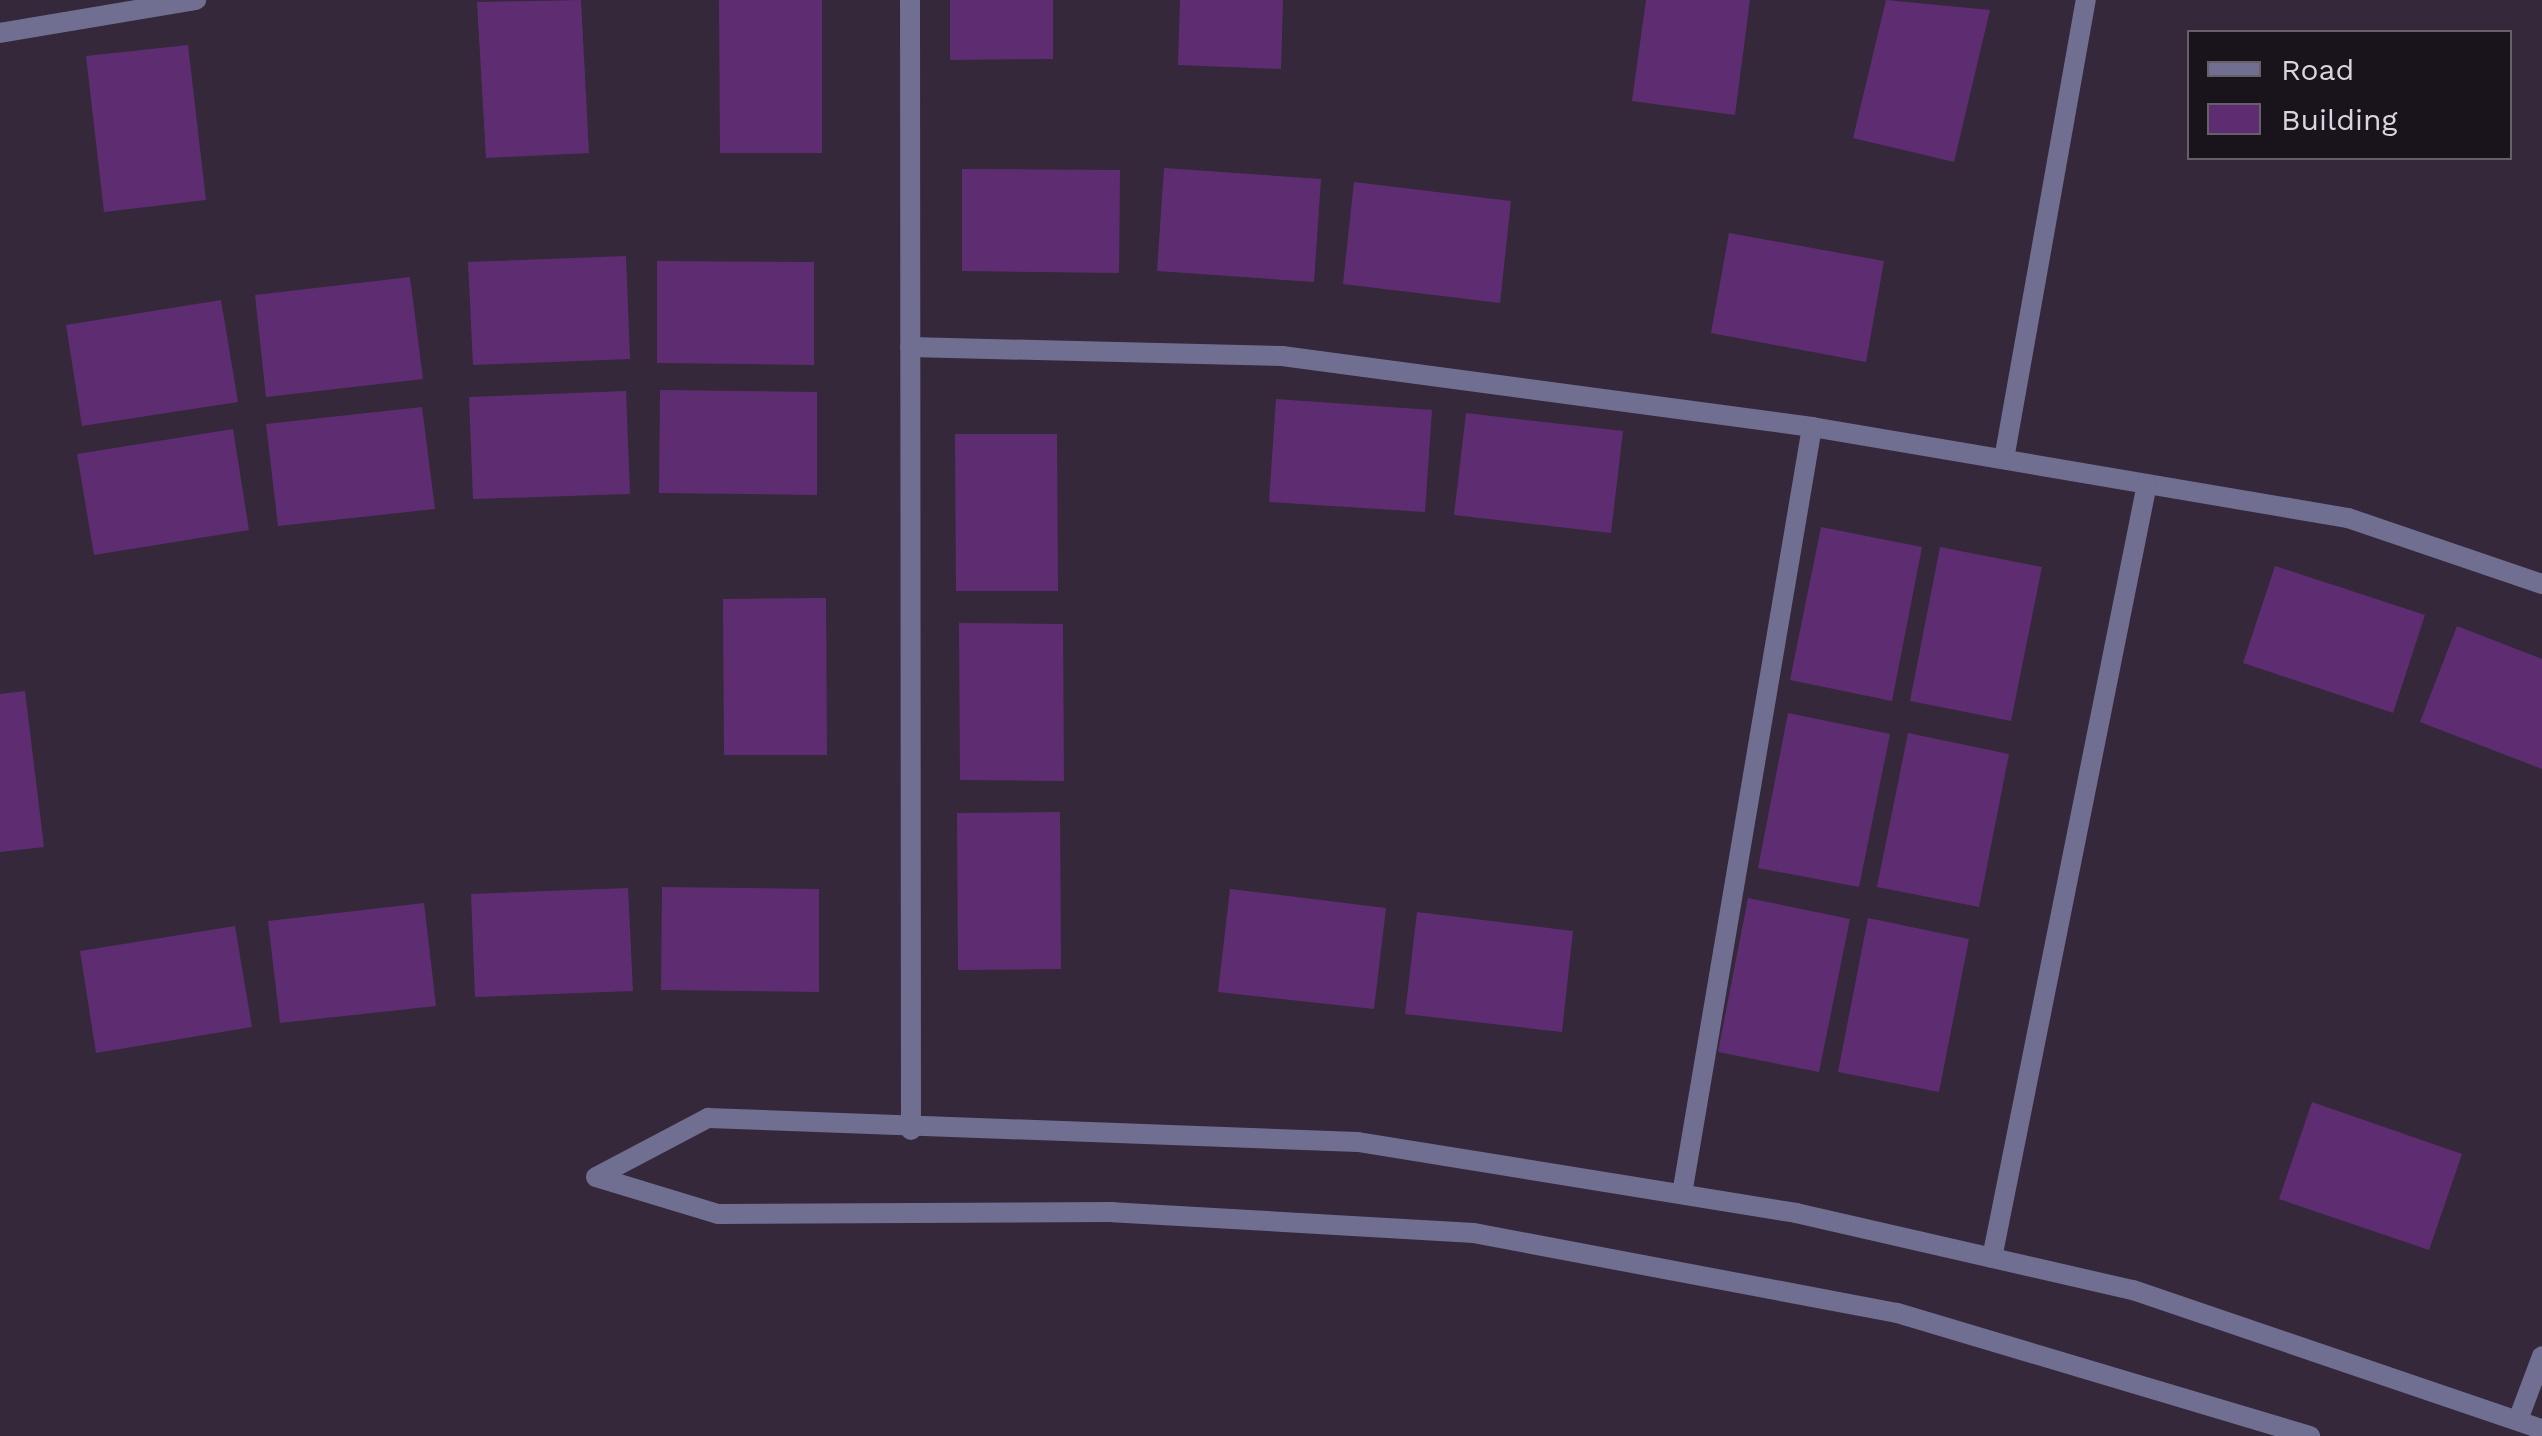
<!DOCTYPE html>
<style>
body{margin:0}
#map{position:relative;width:2542px;height:1436px;overflow:hidden;background:#34283a;font-family:"Work Sans",sans-serif}
div>[style]{position:absolute}
.building>*{inset:0;background:#5e2d71}
.minor>*{height:20px;margin:-10px;padding:0 10px;transform-origin:10px;border-radius:10px;background:#706e91}
span{translate:-50% -50%;white-space:nowrap;text-align:center;line-height:1.15;-webkit-text-stroke:9px #19131b;paint-order:stroke}
.legend{position:absolute;left:2187px;top:30px;width:325px;height:130px;box-sizing:border-box;background:#19131b;border:2px solid #676069;margin:0;padding:12px 18px;list-style:none;font-size:30px;color:#dbd3df}
.legend li{display:flex;align-items:center;gap:20px;height:50px}
.legend b{width:50px;border:2px solid #676069}
</style>
<div id="map">
<div class="building">
<div style="clip-path:polygon(581px 0,589px 153px,486px 158px,477px 2px)"></div>
<div style="clip-path:polygon(719px 0,822px 0,822px 153px,720px 153px)"></div>
<div style="clip-path:polygon(950px 0,1053px 0,1053px 59px,950px 60px)"></div>
<div style="clip-path:polygon(1180px 0,1283px 0,1281px 69px,1178px 65px)"></div>
<div style="clip-path:polygon(1646px 0,1750px 0,1735px 115px,1632px 101px)"></div>
<div style="clip-path:polygon(1886px 0,1990px 10px,1954px 162px,1853px 138px)"></div>
<div style="clip-path:polygon(188px 45px,206px 200px,104px 212px,86px 56px)"></div>
<div style="clip-path:polygon(1164px 168px,1321px 179px,1314px 282px,1157px 271px)"></div>
<div style="clip-path:polygon(962px 169px,1120px 170px,1119px 273px,962px 271px)"></div>
<div style="clip-path:polygon(1354px 182px,1511px 201px,1500px 303px,1343px 284px)"></div>
<div style="clip-path:polygon(1729px 233px,1884px 261px,1866px 362px,1711px 333px)"></div>
<div style="clip-path:polygon(626px 256px,630px 359px,473px 365px,468px 262px)"></div>
<div style="clip-path:polygon(657px 261px,814px 262px,814px 365px,657px 363px)"></div>
<div style="clip-path:polygon(410px 277px,423px 379px,266px 397px,255px 295px)"></div>
<div style="clip-path:polygon(221px 300px,238px 402px,82px 426px,66px 325px)"></div>
<div style="clip-path:polygon(660px 390px,817px 392px,817px 495px,659px 493px)"></div>
<div style="clip-path:polygon(626px 391px,630px 494px,473px 499px,469px 397px)"></div>
<div style="clip-path:polygon(1276px 399px,1432px 410px,1425px 512px,1269px 502px)"></div>
<div style="clip-path:polygon(422px 407px,435px 509px,278px 526px,266px 424px)"></div>
<div style="clip-path:polygon(1466px 413px,1623px 431px,1611px 533px,1454px 515px)"></div>
<div style="clip-path:polygon(233px 429px,249px 530px,94px 555px,77px 454px)"></div>
<div style="clip-path:polygon(955px 434px,1057px 434px,1058px 591px,956px 591px)"></div>
<div style="clip-path:polygon(1821px 527px,1922px 547px,1892px 701px,1790px 680px)"></div>
<div style="clip-path:polygon(1940px 547px,2042px 567px,2011px 721px,1910px 701px)"></div>
<div style="clip-path:polygon(2275px 566px,2425px 615px,2393px 713px,2243px 663px)"></div>
<div style="clip-path:polygon(826px 598px,827px 755px,724px 755px,723px 599px)"></div>
<div style="clip-path:polygon(959px 623px,1063px 624px,1064px 781px,960px 780px)"></div>
<div style="clip-path:polygon(2457px 626px,2542px 659px,2542px 769px,2420px 722px)"></div>
<div style="clip-path:polygon(25px 691px,44px 847px,0 852px,0 694px)"></div>
<div style="clip-path:polygon(1788px 713px,1890px 734px,1859px 887px,1758px 868px)"></div>
<div style="clip-path:polygon(1908px 733px,2009px 754px,1979px 907px,1877px 887px)"></div>
<div style="clip-path:polygon(1060px 812px,1061px 969px,958px 970px,957px 813px)"></div>
<div style="clip-path:polygon(662px 887px,819px 889px,819px 992px,661px 990px)"></div>
<div style="clip-path:polygon(628px 888px,633px 991px,475px 997px,471px 894px)"></div>
<div style="clip-path:polygon(1230px 889px,1386px 908px,1374px 1009px,1218px 992px)"></div>
<div style="clip-path:polygon(1748px 898px,1850px 919px,1819px 1072px,1718px 1052px)"></div>
<div style="clip-path:polygon(424px 903px,436px 1006px,280px 1023px,268px 921px)"></div>
<div style="clip-path:polygon(1417px 912px,1573px 931px,1562px 1032px,1405px 1014px)"></div>
<div style="clip-path:polygon(1868px 918px,1969px 939px,1939px 1092px,1838px 1072px)"></div>
<div style="clip-path:polygon(235px 926px,252px 1027px,96px 1053px,80px 951px)"></div>
<div style="clip-path:polygon(2312px 1102px,2462px 1154px,2429px 1250px,2279px 1199px)"></div>
</div>
<div class="minor">
<div style="left:910px;top:0;width:1130px;rotate:89.95deg"></div>
<div style="left:0;top:33px;width:199px;rotate:-9.6deg"></div>
<div style="left:910px;top:347px;width:372px;rotate:1.4deg"></div>
<div style="left:1282px;top:356px;width:535px;rotate:7.63deg"></div>
<div style="left:1812px;top:427px;width:544px;rotate:9.64deg"></div>
<div style="left:2348px;top:518px;width:205px;rotate:18.8deg"></div>
<div style="left:2004px;top:459px;width:466px;rotate:-79.9deg"></div>
<div style="left:1682px;top:1194px;width:778px;rotate:-80.38deg"></div>
<div style="left:1992px;top:1258px;width:789px;rotate:-78.68deg"></div>
<div style="left:2518px;top:1420px;width:68px;rotate:-69.4deg"></div>
<div style="left:2310px;top:1436px;width:431px;rotate:-163.4deg"></div>
<div style="left:1897px;top:1313px;width:430px;rotate:-169.3deg"></div>
<div style="left:1474px;top:1233px;width:362px;rotate:-176.7deg"></div>
<div style="left:1113px;top:1212px;width:395px;rotate:179.7deg"></div>
<div style="left:718px;top:1214px;width:127px;rotate:-163.1deg"></div>
<div style="left:596px;top:1177px;width:127px;rotate:-27.8deg"></div>
<div style="left:708px;top:1118px;width:650px;rotate:2.11deg"></div>
<div style="left:1358px;top:1142px;width:444px;rotate:9.2deg"></div>
<div style="left:1796px;top:1213px;width:346px;rotate:12.9deg"></div>
<div style="left:2133px;top:1290px;width:432px;rotate:18.8deg"></div>
</div>
<ul class="legend">
<li><b style="height:12px;background:#706e91"></b>Road</li>
<li><b style="height:28px;background:#5e2d71"></b>Building</li>
</ul>
</div>
